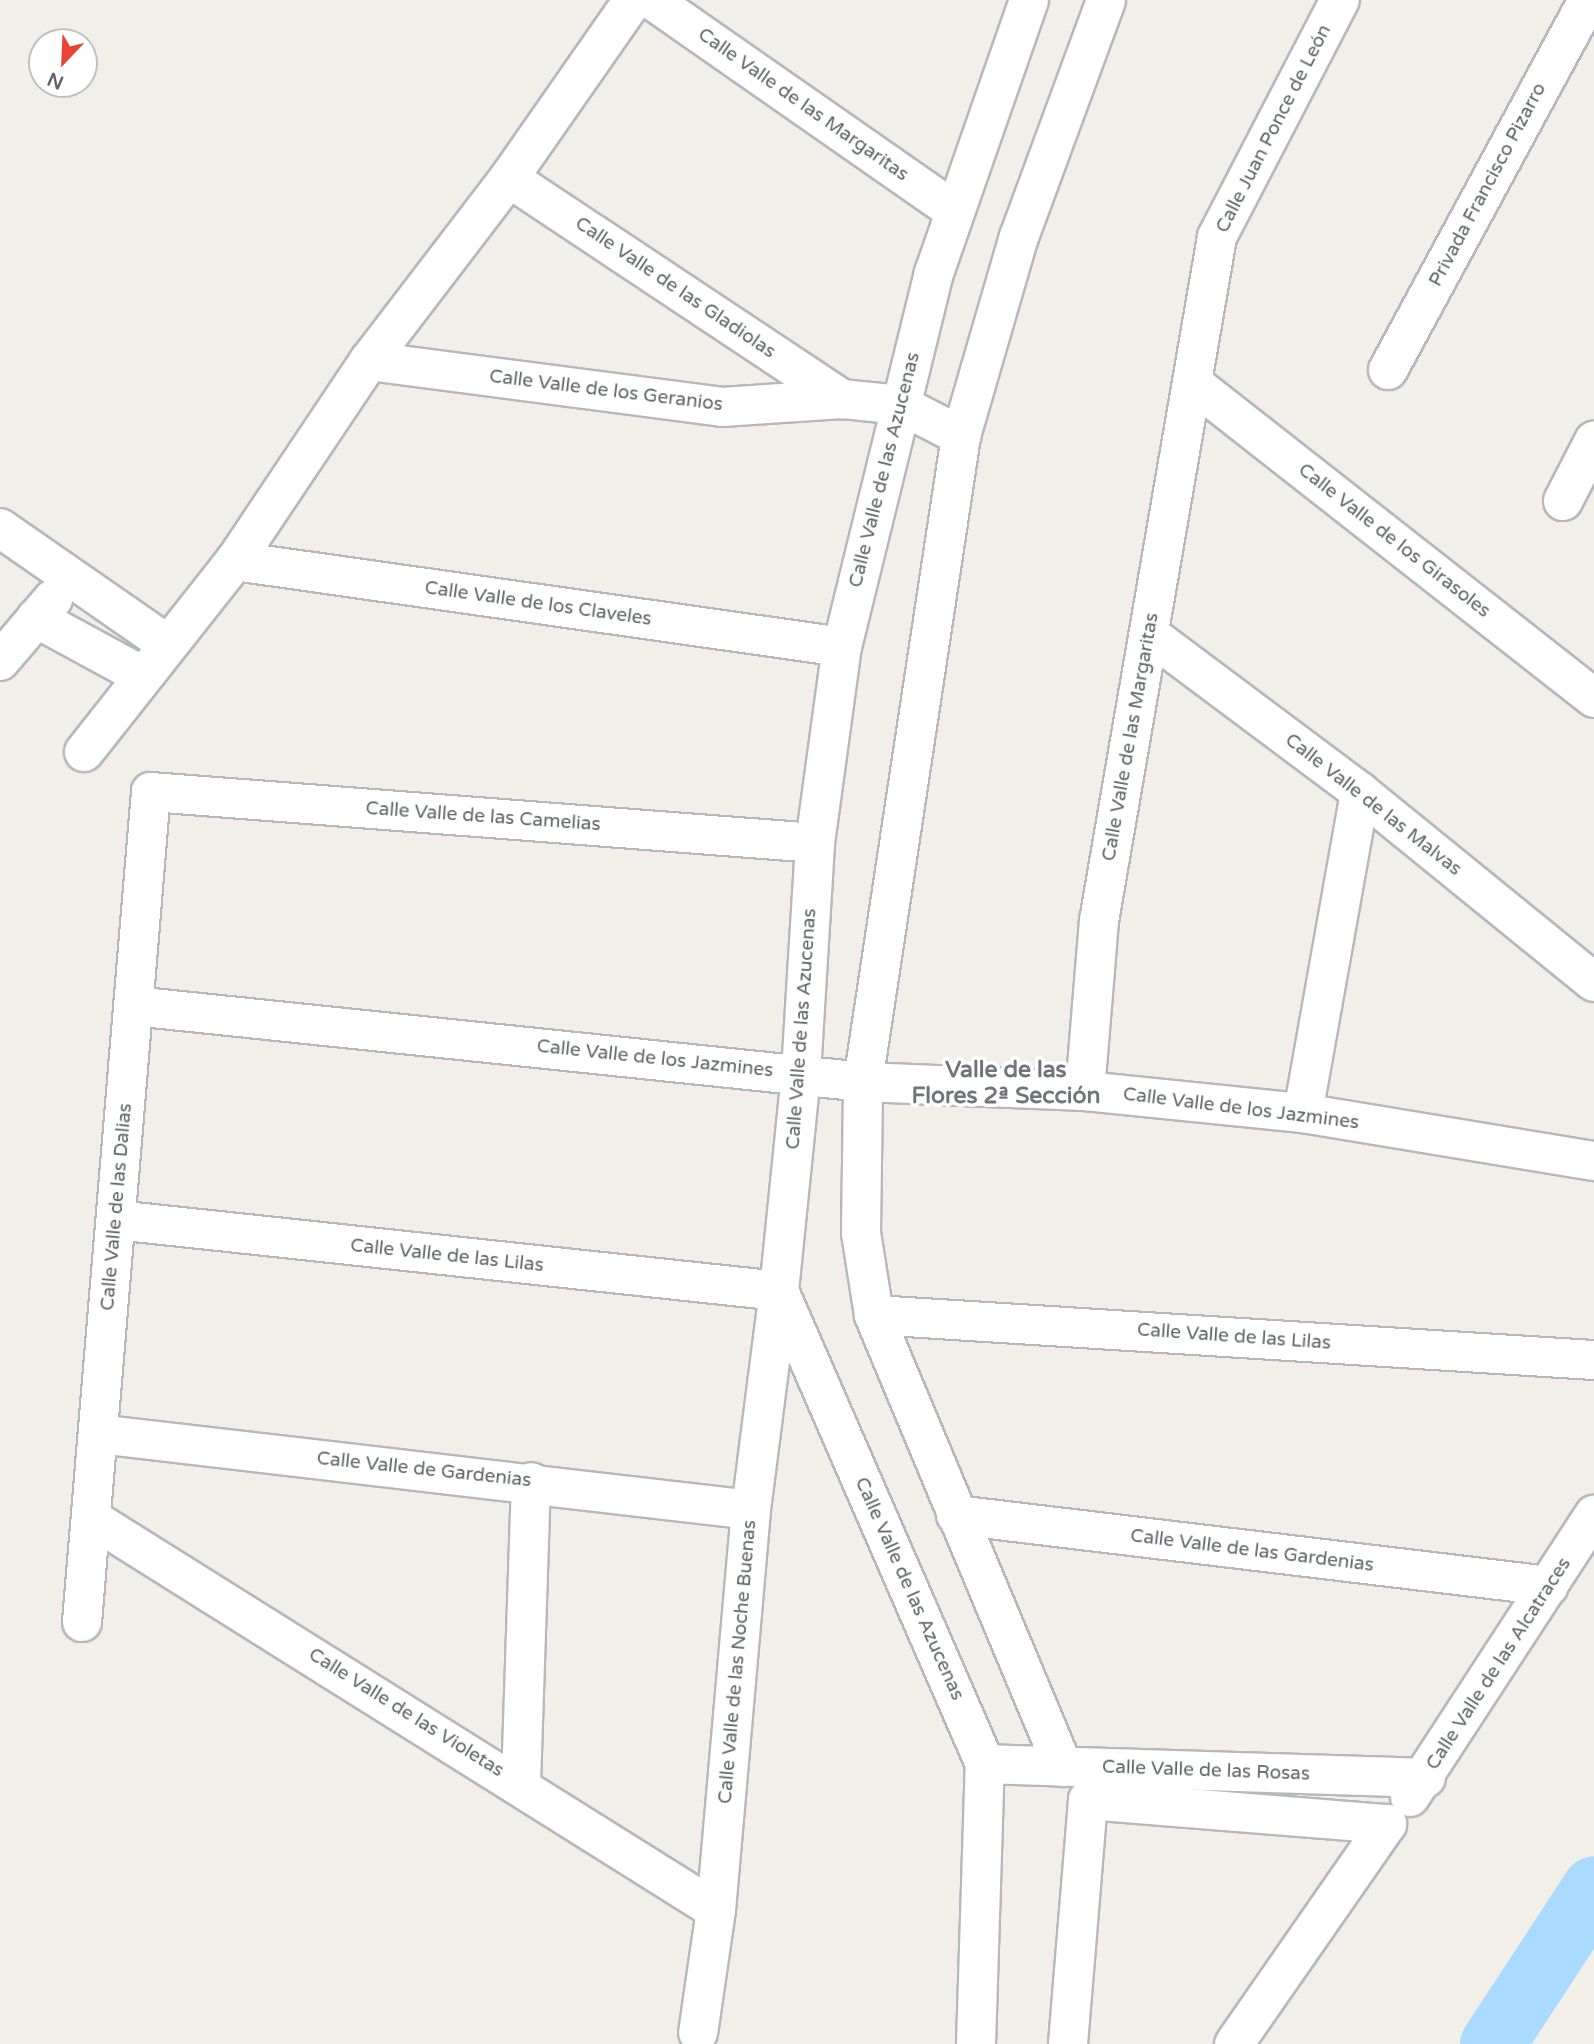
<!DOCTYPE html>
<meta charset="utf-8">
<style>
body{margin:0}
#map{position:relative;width:1594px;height:2044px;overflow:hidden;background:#f1efe8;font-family:"Varela Round",sans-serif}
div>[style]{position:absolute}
.river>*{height:65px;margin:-32.5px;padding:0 32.5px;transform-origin:32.5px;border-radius:32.5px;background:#aadaff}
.roads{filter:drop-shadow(2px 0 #b5b8bc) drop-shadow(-2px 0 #b5b8bc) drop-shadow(0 2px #b5b8bc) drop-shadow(0 -2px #b5b8bc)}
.minor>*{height:38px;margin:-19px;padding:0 19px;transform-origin:19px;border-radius:19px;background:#fff}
span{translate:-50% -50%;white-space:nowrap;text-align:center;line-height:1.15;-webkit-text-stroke:7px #fff;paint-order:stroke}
.street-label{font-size:19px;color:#5f6368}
.quarter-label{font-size:23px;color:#70757a;font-weight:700}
.north{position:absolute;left:28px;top:28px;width:70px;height:70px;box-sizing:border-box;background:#fff;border:2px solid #bfc1c3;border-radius:50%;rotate:203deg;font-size:19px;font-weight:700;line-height:28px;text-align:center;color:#5f6368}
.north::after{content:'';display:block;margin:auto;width:24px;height:32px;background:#ea4335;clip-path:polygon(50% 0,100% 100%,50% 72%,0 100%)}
</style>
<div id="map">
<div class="river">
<div style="left:1492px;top:2044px;width:186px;rotate:-56.8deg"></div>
</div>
<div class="roads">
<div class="minor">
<div style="left:652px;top:0;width:368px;rotate:34.9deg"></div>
<div style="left:509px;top:178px;width:400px;rotate:33.6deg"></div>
<div style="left:369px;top:361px;width:356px;rotate:7.4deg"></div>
<div style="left:722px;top:407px;width:120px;rotate:-3.8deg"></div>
<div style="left:842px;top:399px;width:59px;rotate:5.8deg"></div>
<div style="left:901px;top:405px;width:68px;rotate:27.3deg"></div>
<div style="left:1388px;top:370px;width:421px;rotate:-61.6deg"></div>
<div style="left:1195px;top:385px;width:507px;rotate:38.11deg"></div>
<div style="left:1563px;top:501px;width:68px;rotate:-62.7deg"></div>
<div style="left:0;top:528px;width:203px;rotate:34.8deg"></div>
<div style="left:235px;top:561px;width:613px;rotate:8.06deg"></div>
<div style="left:36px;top:618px;width:122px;rotate:28.5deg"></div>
<div style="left:1149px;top:634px;width:264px;rotate:36.8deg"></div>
<div style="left:1360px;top:792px;width:301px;rotate:39.1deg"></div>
<div style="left:0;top:661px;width:82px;rotate:-49.5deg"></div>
<div style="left:84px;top:752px;width:243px;rotate:-51.7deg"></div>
<div style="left:235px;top:561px;width:241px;rotate:-56.2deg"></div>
<div style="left:369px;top:361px;width:230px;rotate:-52.6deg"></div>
<div style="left:509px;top:178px;width:217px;rotate:-55.1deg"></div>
<div style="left:133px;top:1006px;width:734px;rotate:5.94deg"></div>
<div style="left:863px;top:1082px;width:222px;rotate:2.3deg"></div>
<div style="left:1085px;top:1091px;width:219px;rotate:5.8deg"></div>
<div style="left:1303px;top:1113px;width:295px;rotate:9.4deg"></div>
<div style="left:1085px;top:1091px;width:171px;rotate:-85.3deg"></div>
<div style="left:1099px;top:921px;width:694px;rotate:-80.21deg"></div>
<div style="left:1217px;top:237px;width:267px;rotate:-62.6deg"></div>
<div style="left:1303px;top:1113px;width:326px;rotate:-79.9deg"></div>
<div style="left:116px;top:1220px;width:667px;rotate:6.11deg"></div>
<div style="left:779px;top:1291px;width:221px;rotate:97.3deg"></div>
<div style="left:751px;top:1510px;width:402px;rotate:95deg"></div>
<div style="left:716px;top:1910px;width:124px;rotate:98.3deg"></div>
<div style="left:874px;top:1315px;width:721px;rotate:3.58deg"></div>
<div style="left:98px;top:1434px;width:657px;rotate:6.64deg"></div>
<div style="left:956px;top:1515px;width:597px;rotate:6.83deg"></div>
<div style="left:94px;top:1520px;width:734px;rotate:32.09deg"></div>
<div style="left:82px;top:1622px;width:833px;rotate:-85.25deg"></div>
<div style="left:151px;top:792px;width:666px;rotate:4.39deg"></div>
<div style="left:985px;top:1764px;width:441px;rotate:1.8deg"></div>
<div style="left:1063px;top:1767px;width:490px;rotate:-112.7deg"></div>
<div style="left:874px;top:1315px;width:83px;rotate:-99deg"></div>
<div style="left:861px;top:1233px;width:151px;rotate:-89.2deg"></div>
<div style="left:863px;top:1082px;width:653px;rotate:-81.37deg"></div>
<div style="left:961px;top:436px;width:207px;rotate:-73.8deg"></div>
<div style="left:1019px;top:237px;width:252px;rotate:-69.8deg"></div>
<div style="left:521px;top:1783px;width:301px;rotate:-88.1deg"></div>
<div style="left:1410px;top:1797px;width:337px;rotate:-56.9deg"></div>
<div style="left:976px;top:2044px;width:280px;rotate:-88.2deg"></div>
<div style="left:985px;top:1764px;width:516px;rotate:-113.53deg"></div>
<div style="left:779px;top:1291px;width:219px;rotate:-84.2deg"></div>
<div style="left:801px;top:1073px;width:230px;rotate:-86.5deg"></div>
<div style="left:815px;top:843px;width:198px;rotate:-82.2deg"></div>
<div style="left:842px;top:647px;width:385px;rotate:-76.2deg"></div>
<div style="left:934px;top:273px;width:289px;rotate:-70.8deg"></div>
<div style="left:1068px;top:2044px;width:245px;rotate:-85.3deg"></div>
<div style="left:1088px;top:1800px;width:300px;rotate:4.6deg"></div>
<div style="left:1387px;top:1824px;width:268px;rotate:124.8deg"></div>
</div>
</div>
<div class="street-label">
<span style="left:803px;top:105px;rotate:35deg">Calle Valle de las Margaritas</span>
<span style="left:1274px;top:129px;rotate:-63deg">Calle Juan Ponce de León</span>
<span style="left:1488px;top:185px;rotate:-62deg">Privada Francisco Pizarro</span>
<span style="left:675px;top:288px;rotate:34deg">Calle Valle de las Gladiolas</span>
<span style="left:606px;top:391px;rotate:7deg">Calle Valle de los Geranios</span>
<span style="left:885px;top:470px;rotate:-76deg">Calle Valle de las Azucenas</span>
<span style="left:1394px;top:541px;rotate:38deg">Calle Valle de los Girasoles</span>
<span style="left:538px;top:604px;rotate:8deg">Calle Valle de los Claveles</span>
<span style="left:1131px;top:737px;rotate:-80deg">Calle Valle de las Margaritas</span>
<span style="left:1373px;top:805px;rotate:38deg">Calle Valle de las Malvas</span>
<span style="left:483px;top:817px;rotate:4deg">Calle Valle de las Camelias</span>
<span style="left:802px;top:1029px;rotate:-86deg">Calle Valle de las Azucenas</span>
<span style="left:655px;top:1059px;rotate:6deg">Calle Valle de los Jazmines</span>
<span style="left:1241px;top:1109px;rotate:7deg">Calle Valle de los Jazmines</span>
<span style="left:117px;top:1207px;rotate:-85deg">Calle Valle de las Dalias</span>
<span style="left:447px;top:1256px;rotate:6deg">Calle Valle de las Lilas</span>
<span style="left:1234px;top:1337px;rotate:4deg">Calle Valle de las Lilas</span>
<span style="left:424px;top:1470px;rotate:6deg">Calle Valle de Gardenias</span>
<span style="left:1252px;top:1551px;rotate:7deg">Calle Valle de las Gardenias</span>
<span style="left:909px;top:1589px;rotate:66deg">Calle Valle de las Azucenas</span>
<span style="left:738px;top:1662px;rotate:-85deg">Calle Valle de las Noche Buenas</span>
<span style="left:1499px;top:1664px;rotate:-57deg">Calle Valle de las Alcatraces</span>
<span style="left:406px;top:1713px;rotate:32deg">Calle Valle de las Violetas</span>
<span style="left:1206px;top:1771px;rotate:2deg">Calle Valle de las Rosas</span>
</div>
<div class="quarter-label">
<span style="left:1006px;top:1083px">Valle de las<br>Flores 2ª Sección</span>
</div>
<div class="north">N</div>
</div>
